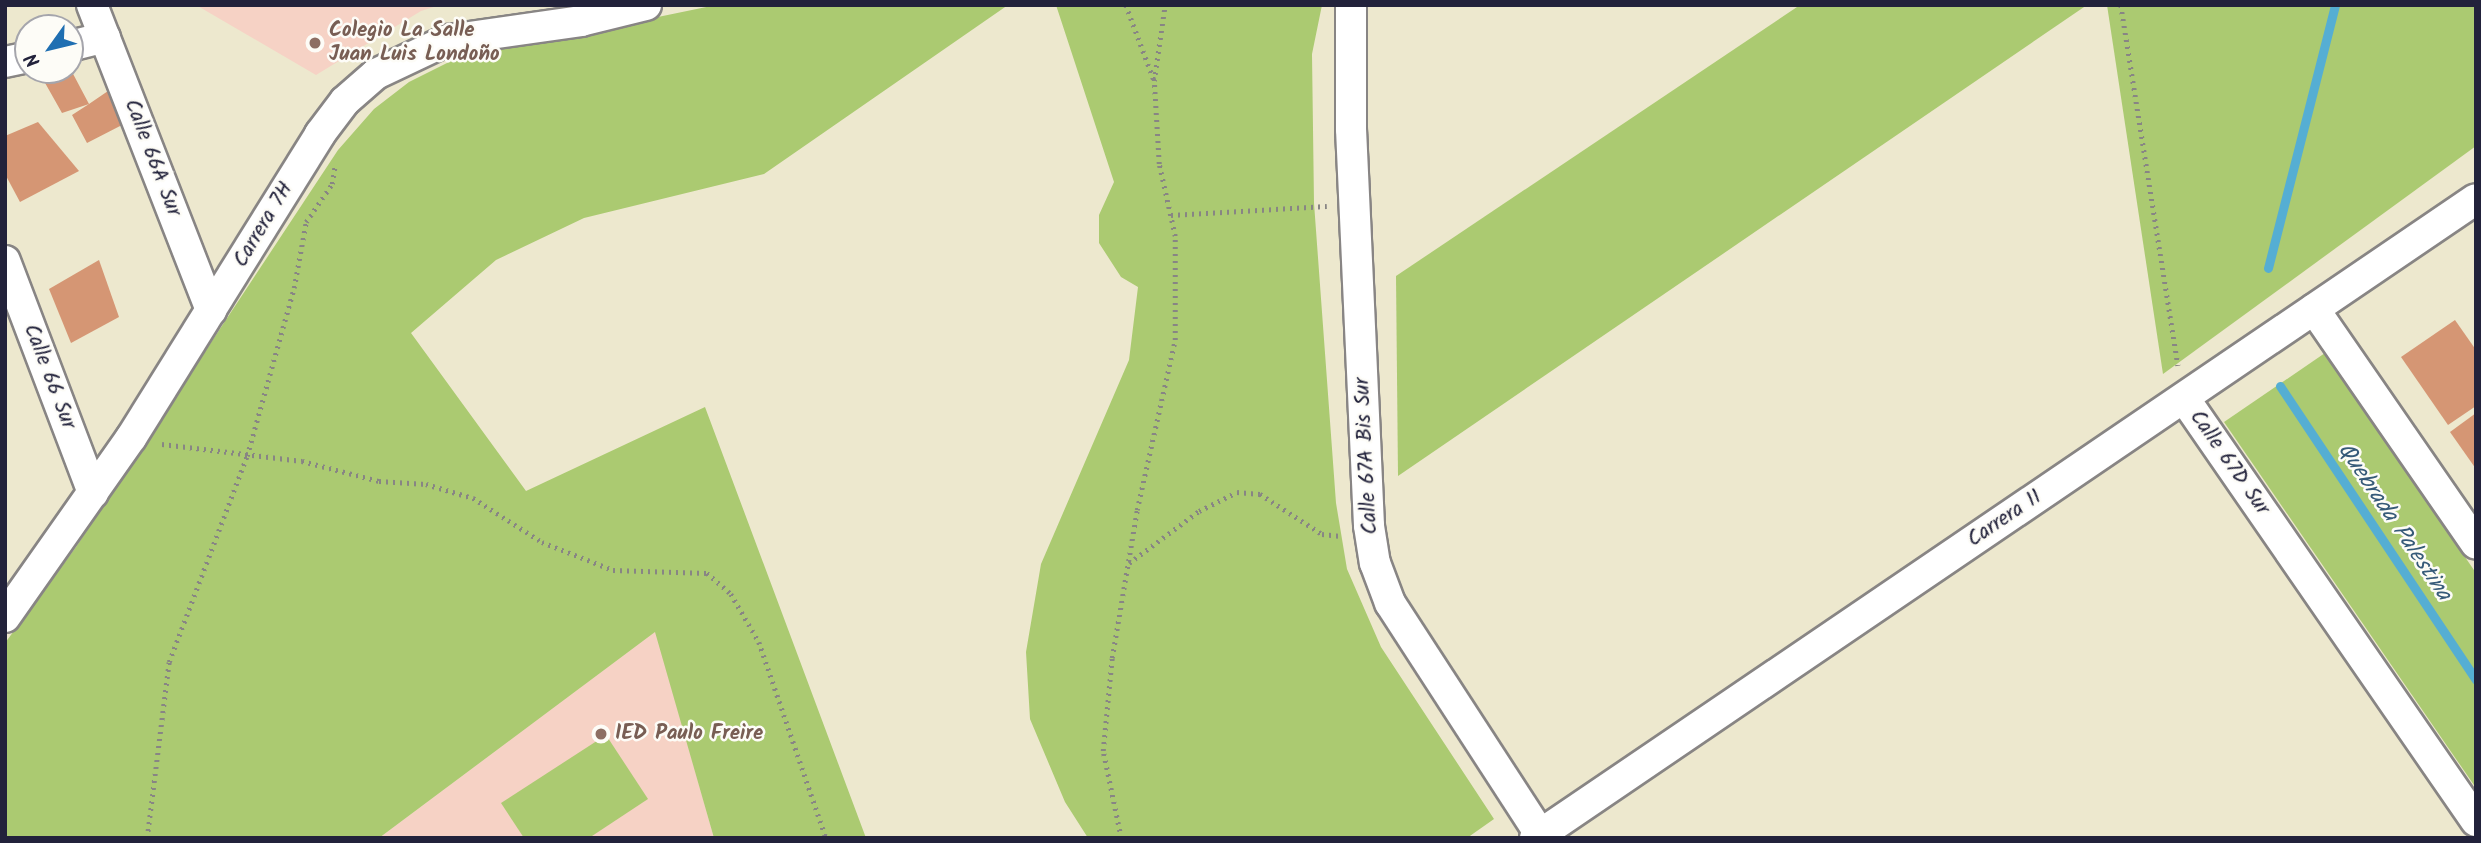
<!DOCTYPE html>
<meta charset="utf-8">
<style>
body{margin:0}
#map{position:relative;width:2481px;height:843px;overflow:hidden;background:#ede8ce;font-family:Kalam,sans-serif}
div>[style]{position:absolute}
.built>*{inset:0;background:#f6d2c5}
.green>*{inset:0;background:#abca71}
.stream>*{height:9px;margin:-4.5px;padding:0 4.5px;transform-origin:4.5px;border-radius:4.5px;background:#55aed3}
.building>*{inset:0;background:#d59674}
.path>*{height:4.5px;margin-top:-2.25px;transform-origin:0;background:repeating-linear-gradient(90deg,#888584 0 2px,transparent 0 7px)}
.roads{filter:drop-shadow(2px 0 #888584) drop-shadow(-2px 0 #888584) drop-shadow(0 2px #888584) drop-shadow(0 -2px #888584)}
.minor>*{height:30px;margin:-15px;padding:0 15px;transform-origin:15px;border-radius:15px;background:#fff}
.dots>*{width:19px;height:19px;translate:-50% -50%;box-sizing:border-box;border:4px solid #fdfcf7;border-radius:50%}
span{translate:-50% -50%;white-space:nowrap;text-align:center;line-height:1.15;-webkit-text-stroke:5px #fdfcf7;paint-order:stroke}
.education-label{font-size:21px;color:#785e54;font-weight:700}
.left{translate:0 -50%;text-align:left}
.street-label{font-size:21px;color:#22223b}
.water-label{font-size:23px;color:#365a78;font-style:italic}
.frame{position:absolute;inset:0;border:7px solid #22223b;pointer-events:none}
.north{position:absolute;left:14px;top:14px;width:70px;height:70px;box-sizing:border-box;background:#fdfcf7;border:2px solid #a5a5ac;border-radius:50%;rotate:236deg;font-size:19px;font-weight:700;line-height:28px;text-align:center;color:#22223b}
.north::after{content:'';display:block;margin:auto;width:24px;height:32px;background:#1f6fb2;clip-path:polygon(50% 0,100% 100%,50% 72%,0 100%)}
</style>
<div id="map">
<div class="built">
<div style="clip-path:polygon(196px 5px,440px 5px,421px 11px,316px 75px)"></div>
<div style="clip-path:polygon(656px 631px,714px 838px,379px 838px)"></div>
</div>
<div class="green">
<div style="clip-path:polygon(716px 5px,1008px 5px,764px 174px,584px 218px,496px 260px,411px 333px,526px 491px,705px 407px,866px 838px,714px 838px,655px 632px,379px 838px,5px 838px,5px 643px,76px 547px,338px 150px,374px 109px,409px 82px,455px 59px)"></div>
<div style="clip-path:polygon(1056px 5px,1322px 5px,1312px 54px,1314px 203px,1336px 503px,1347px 569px,1381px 647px,1494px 819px,1467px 838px,1088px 838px,1065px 802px,1030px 719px,1026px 652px,1041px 564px,1129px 360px,1138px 287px,1121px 277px,1099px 243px,1099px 215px,1114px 182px)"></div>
<div style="clip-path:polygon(1800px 5px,2087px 5px,1398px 476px,1396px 276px)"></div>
<div style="clip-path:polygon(2107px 5px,2476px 5px,2476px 146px,2163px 374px)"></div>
<div style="clip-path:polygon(2325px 353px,2476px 573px,2476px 788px,2224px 422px)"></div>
<div style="clip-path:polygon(606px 735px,648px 799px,589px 838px,524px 838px,501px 803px)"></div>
</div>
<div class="stream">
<div style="left:2268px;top:268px;width:271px;rotate:-75.7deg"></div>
<div style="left:2280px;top:386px;width:353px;rotate:56.3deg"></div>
</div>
<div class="building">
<div style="clip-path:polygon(50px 70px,71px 70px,89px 104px,108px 91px,122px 125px,87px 143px,72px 115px,89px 104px,62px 113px,40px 74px)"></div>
<div style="clip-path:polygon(38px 122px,79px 171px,20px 202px,5px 174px,5px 136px)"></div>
<div style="clip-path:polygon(99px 260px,119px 317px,71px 343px,49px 289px)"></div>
<div style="clip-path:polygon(2455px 320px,2476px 350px,2476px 406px,2448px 425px,2401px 357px)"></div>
<div style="clip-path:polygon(2476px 413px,2476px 469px,2450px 432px)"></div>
</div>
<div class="path">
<div style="left:1126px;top:5px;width:80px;rotate:69.5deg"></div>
<div style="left:2121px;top:5px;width:365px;rotate:81deg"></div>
<div style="left:1171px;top:215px;width:156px;rotate:-3.3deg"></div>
<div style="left:162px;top:444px;width:141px;rotate:6.9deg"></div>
<div style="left:302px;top:461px;width:80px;rotate:14.6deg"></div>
<div style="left:379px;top:481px;width:47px;rotate:3.7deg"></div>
<div style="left:426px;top:484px;width:49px;rotate:16.6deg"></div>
<div style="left:473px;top:498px;width:82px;rotate:32.5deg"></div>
<div style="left:542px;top:542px;width:76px;rotate:21.5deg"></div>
<div style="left:613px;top:570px;width:94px;rotate:1.8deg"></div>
<div style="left:707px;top:573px;width:32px;rotate:41deg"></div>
<div style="left:731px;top:594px;width:56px;rotate:59.7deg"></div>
<div style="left:759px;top:642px;width:207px;rotate:71.1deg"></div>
<div style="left:1129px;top:563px;width:87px;rotate:-36.6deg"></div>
<div style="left:1199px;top:511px;width:42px;rotate:-26.6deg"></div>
<div style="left:1237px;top:492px;width:23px;rotate:5deg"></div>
<div style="left:1260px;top:494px;width:74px;rotate:32.8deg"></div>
<div style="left:1322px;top:534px;width:19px;rotate:6deg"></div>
<div style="left:147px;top:838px;width:177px;rotate:-82.9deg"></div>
<div style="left:169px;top:662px;width:220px;rotate:-69.3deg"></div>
<div style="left:247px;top:456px;width:174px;rotate:-74.4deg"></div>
<div style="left:294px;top:288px;width:67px;rotate:-79.7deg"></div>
<div style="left:306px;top:222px;width:46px;rotate:-55.6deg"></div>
<div style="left:332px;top:184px;width:20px;rotate:-81deg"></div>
<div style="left:1121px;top:838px;width:89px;rotate:-101.7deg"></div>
<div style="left:1103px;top:751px;width:93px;rotate:-84.5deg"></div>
<div style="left:1112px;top:658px;width:150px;rotate:-80.4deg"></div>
<div style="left:1137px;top:510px;width:174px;rotate:-77.4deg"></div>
<div style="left:1175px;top:340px;width:104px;rotate:-90deg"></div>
<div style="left:1175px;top:236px;width:74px;rotate:-102.5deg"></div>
<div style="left:1159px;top:164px;width:83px;rotate:-93.4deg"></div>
<div style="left:1154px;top:81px;width:77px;rotate:-81.8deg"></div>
</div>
<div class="roads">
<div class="minor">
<div style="left:92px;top:5px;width:328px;rotate:68.7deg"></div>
<div style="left:1351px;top:5px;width:124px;rotate:90deg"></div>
<div style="left:1351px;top:129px;width:397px;rotate:87.4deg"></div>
<div style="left:1369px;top:526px;width:37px;rotate:81deg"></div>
<div style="left:1375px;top:563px;width:43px;rotate:69.4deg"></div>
<div style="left:1390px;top:603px;width:275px;rotate:57deg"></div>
<div style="left:70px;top:46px;width:36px;rotate:-14deg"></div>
<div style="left:5px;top:62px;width:24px;rotate:-12deg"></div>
<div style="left:5px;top:261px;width:248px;rotate:69.2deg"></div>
<div style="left:2314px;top:309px;width:285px;rotate:55.4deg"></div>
<div style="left:2184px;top:398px;width:514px;rotate:55.38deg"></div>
<div style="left:5px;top:617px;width:219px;rotate:-54.9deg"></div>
<div style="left:131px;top:438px;width:358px;rotate:-58.1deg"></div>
<div style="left:320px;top:134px;width:41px;rotate:-52.9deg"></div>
<div style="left:345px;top:101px;width:41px;rotate:-41.1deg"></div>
<div style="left:376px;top:74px;width:80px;rotate:-25.3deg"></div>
<div style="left:448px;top:40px;width:134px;rotate:-8.1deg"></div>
<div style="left:581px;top:21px;width:67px;rotate:-13.8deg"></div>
<div style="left:1535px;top:838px;width:1137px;rotate:-34.18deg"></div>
</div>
</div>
<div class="dots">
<div style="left:315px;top:43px;background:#8d6e63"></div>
<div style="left:601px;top:734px;background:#8d6e63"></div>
</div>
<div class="education-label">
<span class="left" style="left:329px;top:43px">Colegio La Salle<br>Juan Luis Londoño</span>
<span class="left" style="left:615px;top:734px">IED Paulo Freire</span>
</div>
<div class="street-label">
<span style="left:152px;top:158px;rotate:69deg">Calle 66A Sur</span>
<span style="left:264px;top:225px;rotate:-59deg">Carrera 7H</span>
<span style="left:49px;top:377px;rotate:69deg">Calle 66 Sur</span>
<span style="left:1367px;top:456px;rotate:-93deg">Calle 67A Bis Sur</span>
<span style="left:2229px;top:463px;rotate:55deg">Calle 67D Sur</span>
<span style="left:2005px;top:519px;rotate:-34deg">Carrera 11</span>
</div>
<div class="water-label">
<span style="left:2394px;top:522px;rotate:56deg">Quebrada Palestina</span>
</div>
<div class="frame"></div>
<div class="north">N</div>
</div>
